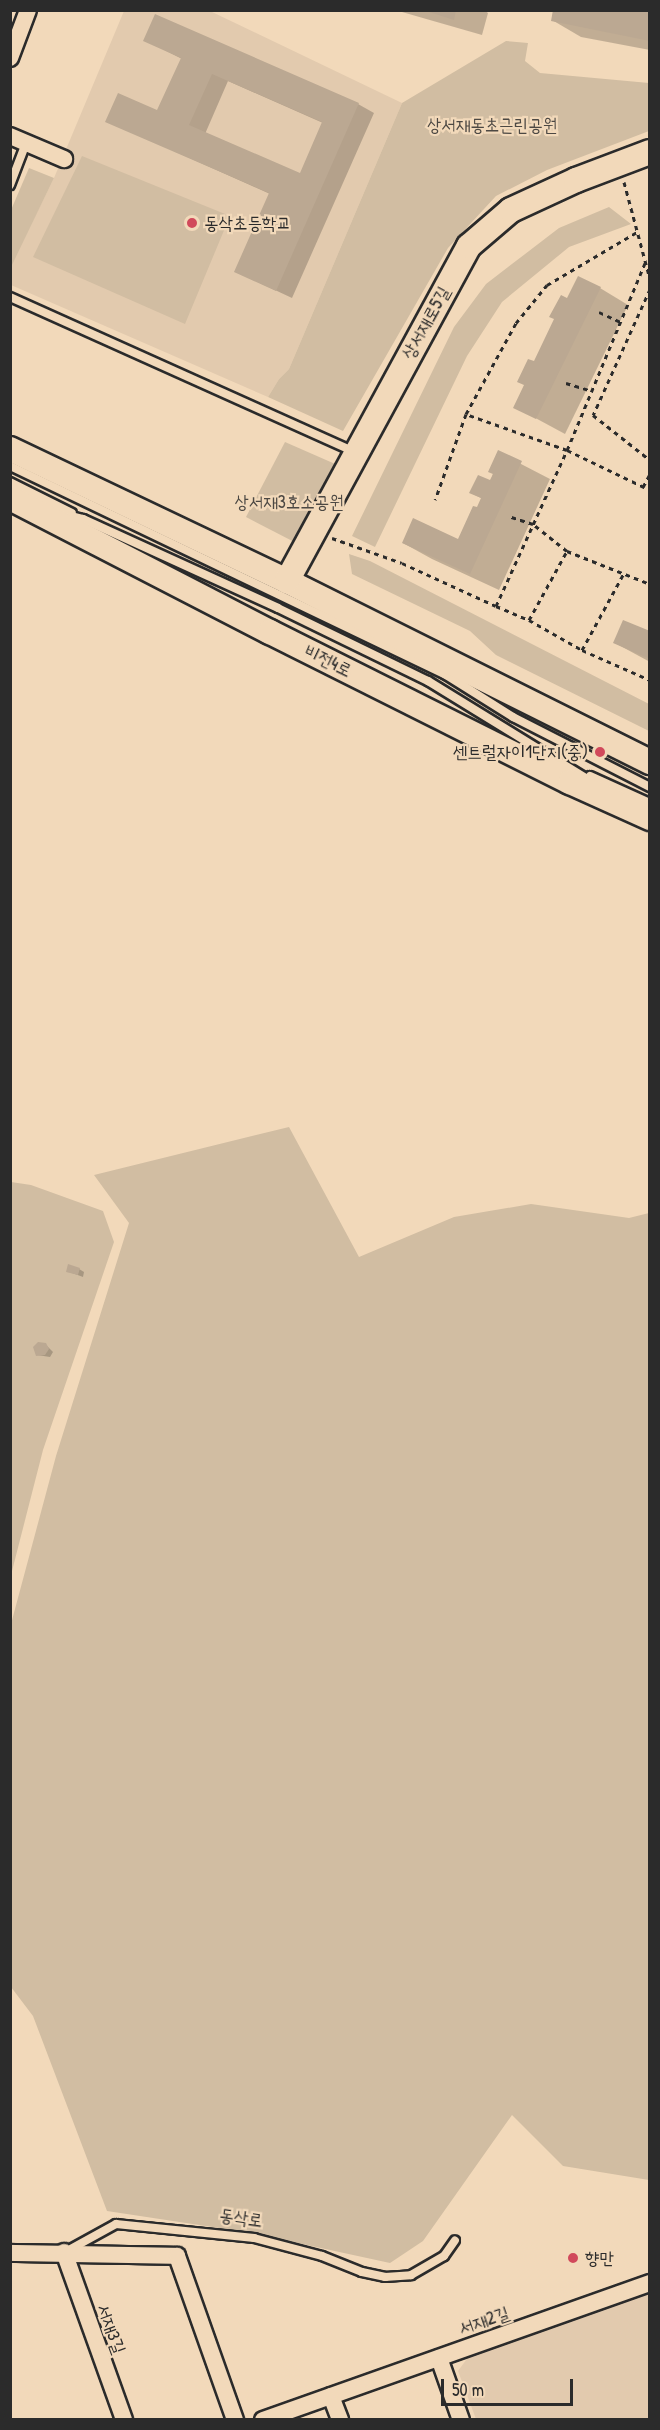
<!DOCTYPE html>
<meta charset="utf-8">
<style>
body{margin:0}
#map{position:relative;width:660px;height:2430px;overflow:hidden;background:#f2d9ba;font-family:"Patrick Hand","Poor Story",sans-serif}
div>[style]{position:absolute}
.built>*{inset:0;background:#e2caae}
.green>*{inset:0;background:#d1bda2}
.shadow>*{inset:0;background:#0003}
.building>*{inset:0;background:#bba892}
.path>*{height:3px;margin-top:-1.5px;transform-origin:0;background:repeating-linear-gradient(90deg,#2b2b2b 0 4.5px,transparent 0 9px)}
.roads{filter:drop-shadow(2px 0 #2b2b2b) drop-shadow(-2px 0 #2b2b2b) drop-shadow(0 2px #2b2b2b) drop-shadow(0 -2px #2b2b2b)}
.lane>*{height:8px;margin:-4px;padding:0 4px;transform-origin:4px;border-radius:4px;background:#f2d9ba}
.street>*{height:16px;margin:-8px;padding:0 8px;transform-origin:8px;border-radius:8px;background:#f2d9ba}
.secondary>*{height:24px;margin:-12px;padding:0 12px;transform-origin:12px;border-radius:12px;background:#f2d9ba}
.dots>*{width:16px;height:16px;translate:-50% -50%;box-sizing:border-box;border:3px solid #f2d9ba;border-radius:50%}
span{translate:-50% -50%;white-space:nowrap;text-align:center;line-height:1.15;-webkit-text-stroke:4.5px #f2d9ba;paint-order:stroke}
.park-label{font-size:18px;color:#4c4843}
.poi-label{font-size:18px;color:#2b2b2b}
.left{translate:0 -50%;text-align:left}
.right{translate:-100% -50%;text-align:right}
.street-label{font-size:18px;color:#2b2b2b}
.frame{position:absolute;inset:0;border:12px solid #2b2b2b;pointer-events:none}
.scale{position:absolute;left:441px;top:2379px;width:132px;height:27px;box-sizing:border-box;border:3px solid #2b2b2b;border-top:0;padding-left:8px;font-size:18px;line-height:21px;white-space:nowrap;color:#2b2b2b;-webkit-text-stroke:4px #f2d9ba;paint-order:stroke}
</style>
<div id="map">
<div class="built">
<div style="clip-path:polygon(124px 11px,210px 11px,402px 103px,289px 369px,279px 379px,268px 397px,11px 285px,10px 267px,54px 178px)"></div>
<div style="clip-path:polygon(649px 2294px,649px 2419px,476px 2419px,458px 2371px,469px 2356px)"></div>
</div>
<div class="green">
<div style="clip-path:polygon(506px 41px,528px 43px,525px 61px,540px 73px,649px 83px,649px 131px,547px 170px,496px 196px,448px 248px,343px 431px,268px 397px,279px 379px,289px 369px,402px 103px)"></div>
<div style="clip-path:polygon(82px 156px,230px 216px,185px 324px,33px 257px)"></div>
<div style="clip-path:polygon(29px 168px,54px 178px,11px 267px,11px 210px)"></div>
<div style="clip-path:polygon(609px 207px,631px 224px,569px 247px,502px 302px,467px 356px,375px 547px,352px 536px,454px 327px,486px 284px,559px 228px)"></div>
<div style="clip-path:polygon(285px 442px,342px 467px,302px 546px,246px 517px)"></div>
<div style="clip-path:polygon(349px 554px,370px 561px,649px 704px,649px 731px,496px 655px,470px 631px,352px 574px)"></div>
<div style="clip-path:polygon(289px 1127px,359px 1257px,454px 1217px,531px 1204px,629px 1218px,649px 1213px,649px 2180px,563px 2166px,512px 2115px,423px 2241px,390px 2263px,252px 2233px,107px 2211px,33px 2016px,11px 1987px,11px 1624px,56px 1456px,129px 1223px,94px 1175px)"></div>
<div style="clip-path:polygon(11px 1182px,31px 1185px,103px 1211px,114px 1242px,43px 1450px,11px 1575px)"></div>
</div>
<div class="shadow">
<div style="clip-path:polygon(395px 10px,484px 10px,488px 13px,482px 35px)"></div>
<div style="clip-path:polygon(554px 10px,650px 13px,650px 50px,581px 37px,552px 20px)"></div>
<div style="clip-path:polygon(evenodd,145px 40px,358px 104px,374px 113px,292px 298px,236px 272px,270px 194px,107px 121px,158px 112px,182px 59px,145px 40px,228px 81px,323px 123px,300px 175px,205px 134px,228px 81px)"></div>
<div style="clip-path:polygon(600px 288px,628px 305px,565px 434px,515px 407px,534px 363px,568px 300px)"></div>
<div style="clip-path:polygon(498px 452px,550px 479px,499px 590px,432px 559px,403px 543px,459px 541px,483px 499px,471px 493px,491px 482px)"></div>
<div style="clip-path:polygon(650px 633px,650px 662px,615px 643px)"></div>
<div style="clip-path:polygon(79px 1269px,84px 1272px,83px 1277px,67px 1271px)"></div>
<div style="clip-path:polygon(45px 1344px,53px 1352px,50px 1357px,37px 1355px)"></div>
</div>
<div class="building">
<div style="clip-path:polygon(423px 10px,456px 10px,454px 20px)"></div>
<div style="clip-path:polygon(553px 10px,650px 11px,650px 41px,551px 21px)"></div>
<div style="clip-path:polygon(evenodd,155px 14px,359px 103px,276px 291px,234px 272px,269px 193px,105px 122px,118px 93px,157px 110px,181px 58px,143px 41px,155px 14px,212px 74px,322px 122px,300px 173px,189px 125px,212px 74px)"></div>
<div style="clip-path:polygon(578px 276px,601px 287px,536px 419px,513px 408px,524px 385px,517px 382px,528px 359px,534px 361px,554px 319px,549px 317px,561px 295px,567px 298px)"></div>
<div style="clip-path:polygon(498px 450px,522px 461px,470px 574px,402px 543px,413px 518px,458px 539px,473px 506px,477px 507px,481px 498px,469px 493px,478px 475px,490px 480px,493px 474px,488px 472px)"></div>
<div style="clip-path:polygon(623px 620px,650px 631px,650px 659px,613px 643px)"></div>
<div style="clip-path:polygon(68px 1264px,80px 1268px,78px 1275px,66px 1272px)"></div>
<div style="clip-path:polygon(38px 1342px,46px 1343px,49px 1349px,45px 1355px,36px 1356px,33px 1347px)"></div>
</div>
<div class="path">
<div style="left:624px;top:182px;width:100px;rotate:75deg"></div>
<div style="left:645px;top:263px;width:203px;rotate:112.6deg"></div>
<div style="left:567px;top:450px;width:92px;rotate:25.7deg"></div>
<div style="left:650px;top:289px;width:138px;rotate:114.3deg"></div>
<div style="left:593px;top:415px;width:73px;rotate:38.3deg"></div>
<div style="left:599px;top:312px;width:23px;rotate:25deg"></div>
<div style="left:566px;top:383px;width:27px;rotate:17deg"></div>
<div style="left:466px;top:414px;width:104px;rotate:-61.2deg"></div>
<div style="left:516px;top:323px;width:49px;rotate:-50.8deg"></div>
<div style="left:547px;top:285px;width:104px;rotate:-30.5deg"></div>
<div style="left:643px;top:487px;width:15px;rotate:-62deg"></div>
<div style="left:332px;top:538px;width:74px;rotate:19.7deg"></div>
<div style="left:402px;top:563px;width:103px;rotate:24.6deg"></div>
<div style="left:496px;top:606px;width:171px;rotate:-65.5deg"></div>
<div style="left:567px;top:450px;width:107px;rotate:-160.4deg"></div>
<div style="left:466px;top:414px;width:91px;rotate:109.8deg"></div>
<div style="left:567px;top:551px;width:89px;rotate:21.7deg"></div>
<div style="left:496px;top:606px;width:36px;rotate:23deg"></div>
<div style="left:529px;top:620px;width:79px;rotate:-61.2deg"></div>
<div style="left:567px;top:551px;width:43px;rotate:-141.5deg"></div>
<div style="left:533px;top:524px;width:26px;rotate:-162deg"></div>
<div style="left:529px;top:620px;width:61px;rotate:29.5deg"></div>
<div style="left:582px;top:650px;width:88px;rotate:-61.4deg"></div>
<div style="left:582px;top:650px;width:74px;rotate:23.8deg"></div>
</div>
<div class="roads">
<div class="lane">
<div style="left:10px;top:185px;width:45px;rotate:-69.1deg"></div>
<div style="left:10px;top:297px;width:378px;rotate:24.2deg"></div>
<div style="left:10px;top:466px;width:484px;rotate:25.6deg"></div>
<div style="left:10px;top:482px;width:69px;rotate:26.6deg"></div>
<div style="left:63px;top:514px;width:21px;rotate:14deg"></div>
<div style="left:83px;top:519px;width:214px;rotate:24.5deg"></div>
<div style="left:278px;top:608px;width:167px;rotate:26deg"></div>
<div style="left:428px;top:681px;width:195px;rotate:31.6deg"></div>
<div style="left:443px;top:673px;width:83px;rotate:32.2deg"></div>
<div style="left:513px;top:717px;width:154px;rotate:27.1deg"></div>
<div style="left:590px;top:776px;width:66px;rotate:24.2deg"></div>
<div style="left:67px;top:2251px;width:56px;rotate:-28.9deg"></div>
<div style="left:116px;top:2224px;width:139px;rotate:5.8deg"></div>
<div style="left:254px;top:2238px;width:70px;rotate:14.8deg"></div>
<div style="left:322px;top:2256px;width:43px;rotate:21.8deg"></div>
<div style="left:362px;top:2272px;width:24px;rotate:12deg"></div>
<div style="left:385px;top:2277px;width:26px;rotate:-4deg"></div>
<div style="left:411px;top:2275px;width:38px;rotate:-30deg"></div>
<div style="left:444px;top:2256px;width:19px;rotate:-55deg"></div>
</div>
<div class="street">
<div style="left:10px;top:58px;width:51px;rotate:-69.4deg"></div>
<div style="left:10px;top:136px;width:59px;rotate:23.1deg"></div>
<div style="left:64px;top:2252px;width:178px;rotate:70.3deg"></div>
<div style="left:10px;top:2253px;width:167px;rotate:1deg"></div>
<div style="left:177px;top:2256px;width:174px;rotate:70.5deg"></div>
<div style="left:439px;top:2358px;width:66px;rotate:70.5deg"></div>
<div style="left:331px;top:2396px;width:26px;rotate:69deg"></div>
<div style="left:263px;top:2420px;width:411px;rotate:-19.5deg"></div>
</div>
<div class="secondary">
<div style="left:10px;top:449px;width:307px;rotate:25.5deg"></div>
<div style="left:287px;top:581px;width:406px;rotate:26.5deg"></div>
<div style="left:10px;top:498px;width:292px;rotate:27.3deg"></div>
<div style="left:270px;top:632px;width:335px;rotate:26.6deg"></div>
<div style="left:570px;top:782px;width:88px;rotate:24.2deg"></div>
<div style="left:287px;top:581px;width:381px;rotate:-61.5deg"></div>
<div style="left:469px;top:246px;width:55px;rotate:-40.6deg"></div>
<div style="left:511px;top:210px;width:72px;rotate:-24.8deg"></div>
<div style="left:576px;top:180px;width:79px;rotate:-20.7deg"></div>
</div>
</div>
<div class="dots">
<div style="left:192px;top:223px;background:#d1495b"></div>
<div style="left:600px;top:752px;background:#d1495b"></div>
<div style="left:573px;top:2258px;background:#d1495b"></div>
</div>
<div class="park-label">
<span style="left:492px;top:125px">상서재동초근린공원</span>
<span style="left:289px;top:502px">상서재3호소공원</span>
</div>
<div class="poi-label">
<span class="left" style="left:204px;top:223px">동삭초등학교</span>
<span class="right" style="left:588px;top:752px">센트럴자이1단지(중)</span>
<span class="left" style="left:585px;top:2258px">향만</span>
</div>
<div class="street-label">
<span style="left:426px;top:323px;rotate:-61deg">상서재로5길</span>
<span style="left:328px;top:661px;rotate:26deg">비전4로</span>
<span style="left:241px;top:2218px;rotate:8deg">동삭로</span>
<span style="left:484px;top:2321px;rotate:-19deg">서재2길</span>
<span style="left:111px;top:2329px;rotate:70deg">서재3길</span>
</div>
<div class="frame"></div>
<div class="scale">50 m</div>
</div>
